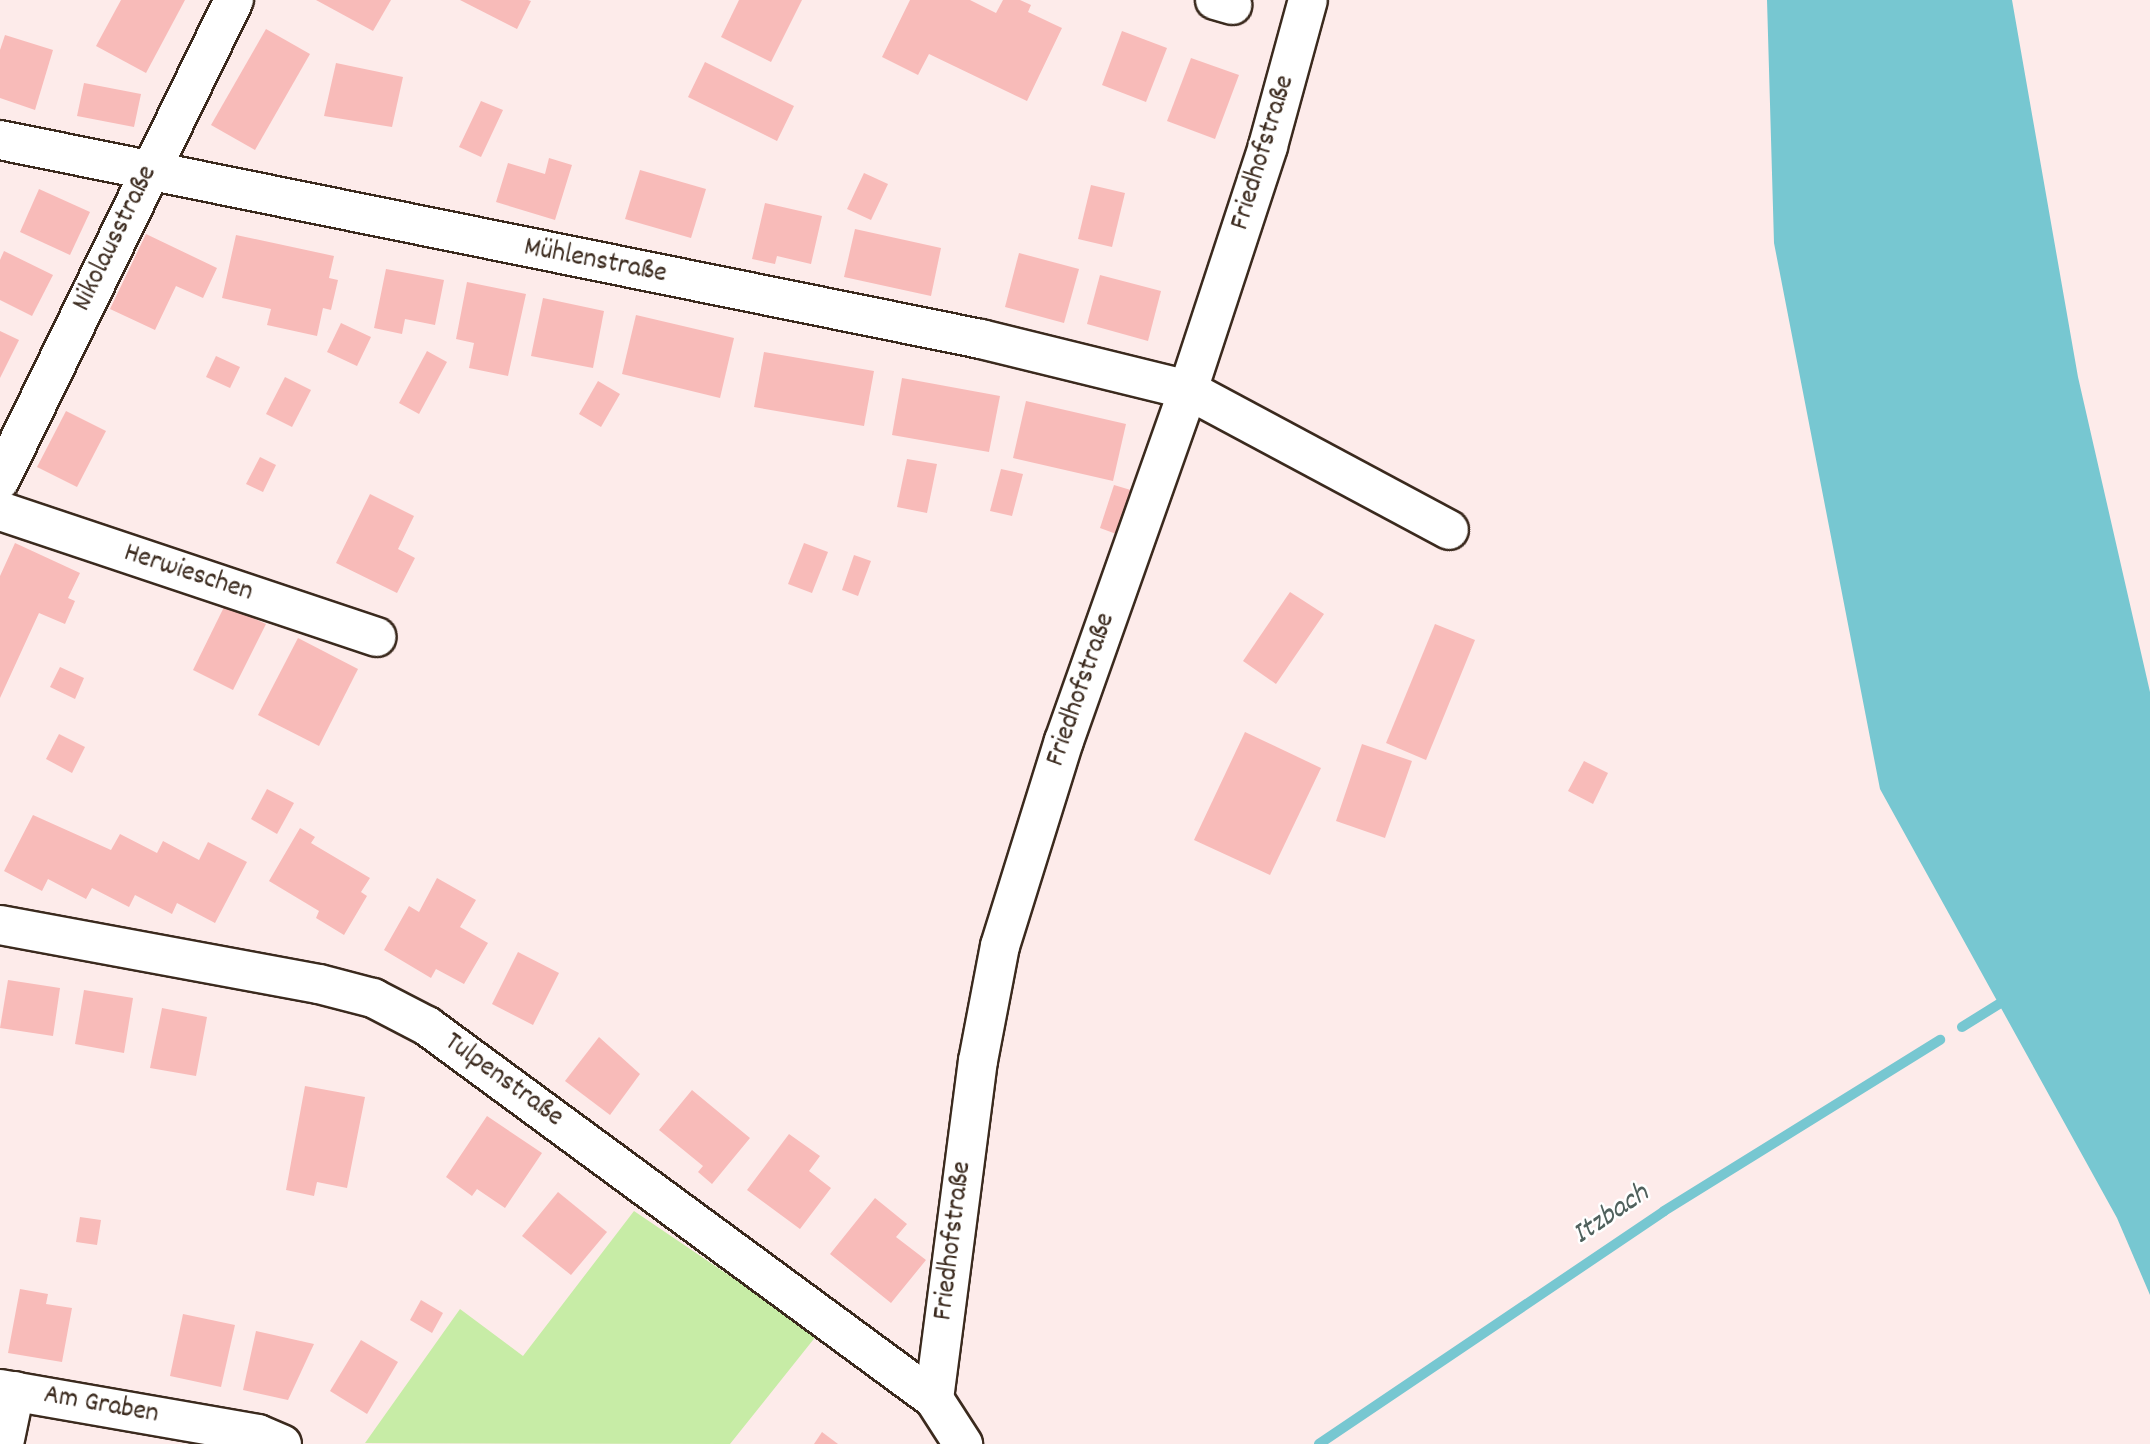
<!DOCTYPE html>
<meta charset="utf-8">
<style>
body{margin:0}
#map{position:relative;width:2150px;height:1444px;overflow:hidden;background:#fdebea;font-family:Dekko,sans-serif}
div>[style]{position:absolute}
.green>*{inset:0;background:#c7eca6}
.water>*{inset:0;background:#77c7d1}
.stream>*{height:10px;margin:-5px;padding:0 5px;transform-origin:5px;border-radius:5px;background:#77c7d1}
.building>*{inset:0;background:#f8bbb9}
.roads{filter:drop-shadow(2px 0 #3b2a1e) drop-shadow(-2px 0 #3b2a1e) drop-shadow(0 2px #3b2a1e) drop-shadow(0 -2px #3b2a1e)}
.minor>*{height:38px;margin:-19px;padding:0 19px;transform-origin:19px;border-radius:19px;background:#fff}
span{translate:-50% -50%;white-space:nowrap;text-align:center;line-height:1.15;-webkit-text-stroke:5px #fff;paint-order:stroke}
.street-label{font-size:28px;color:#3b2a1e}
.water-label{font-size:30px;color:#50615d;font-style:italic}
</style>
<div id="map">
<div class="green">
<div style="clip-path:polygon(634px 1211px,817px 1335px,730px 1444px,365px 1443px,460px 1309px,523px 1356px)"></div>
</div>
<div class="water">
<div style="clip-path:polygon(1767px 0,2012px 0,2078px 377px,2150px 692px,2150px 1295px,2117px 1218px,1880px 789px,1774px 243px)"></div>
</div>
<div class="stream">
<div style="left:1962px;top:1027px;width:44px;rotate:-31.9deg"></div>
<div style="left:1319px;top:1444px;width:416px;rotate:-34deg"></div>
<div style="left:1664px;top:1211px;width:325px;rotate:-31.8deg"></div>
</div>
<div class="building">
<div style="clip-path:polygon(121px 0,185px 0,146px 73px,96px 46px)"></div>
<div style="clip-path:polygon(316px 0,391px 0,373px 31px)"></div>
<div style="clip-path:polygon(460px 0,528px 0,531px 1px,517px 29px)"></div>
<div style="clip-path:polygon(739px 0,802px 0,771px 62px,721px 37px)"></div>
<div style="clip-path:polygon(910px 0,970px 0,996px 13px,1003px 0,1020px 0,1031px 5px,1028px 12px,1062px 28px,1027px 101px,929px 54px,918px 75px,882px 57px)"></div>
<div style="clip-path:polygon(266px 29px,310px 54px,255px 150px,211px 125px)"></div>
<div style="clip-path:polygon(1122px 31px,1167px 48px,1146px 102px,1102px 85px)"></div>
<div style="clip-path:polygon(5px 35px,53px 50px,35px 110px,0 98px,0 50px)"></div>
<div style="clip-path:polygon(1191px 58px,1239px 75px,1215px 139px,1167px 121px)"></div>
<div style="clip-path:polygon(705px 62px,794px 106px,777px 141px,688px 97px)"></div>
<div style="clip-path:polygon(336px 63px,403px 77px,392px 127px,324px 116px)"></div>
<div style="clip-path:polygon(84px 83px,141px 94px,134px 127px,77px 116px)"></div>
<div style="clip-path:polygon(481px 101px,503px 110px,481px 157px,459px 147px)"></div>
<div style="clip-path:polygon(549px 158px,572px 165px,555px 220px,496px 202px,508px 163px,545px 174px)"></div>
<div style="clip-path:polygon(640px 170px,706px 189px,691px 238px,625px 219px)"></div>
<div style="clip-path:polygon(864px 173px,888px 184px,871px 220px,847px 209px)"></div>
<div style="clip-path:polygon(1091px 185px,1125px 193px,1112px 247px,1078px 239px)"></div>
<div style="clip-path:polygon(39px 189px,90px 212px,70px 255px,20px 232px)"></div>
<div style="clip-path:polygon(765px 203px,822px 216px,811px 264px,777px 256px,775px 264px,752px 259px)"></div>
<div style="clip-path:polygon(855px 229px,941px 248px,931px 296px,844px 277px)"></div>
<div style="clip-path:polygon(146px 234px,217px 268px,203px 298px,176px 286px,155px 330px,110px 309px)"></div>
<div style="clip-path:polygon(236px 235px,334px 256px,329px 278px,338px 280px,331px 310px,323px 308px,317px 336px,267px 325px,271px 309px,222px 298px)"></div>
<div style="clip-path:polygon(4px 251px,53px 275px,32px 316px,0 300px,0 260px)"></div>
<div style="clip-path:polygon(1019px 253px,1079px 269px,1064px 323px,1005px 307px)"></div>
<div style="clip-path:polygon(386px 269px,444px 280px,435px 325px,405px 319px,402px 334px,374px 328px)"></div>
<div style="clip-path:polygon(1100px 275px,1161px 291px,1148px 341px,1087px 324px)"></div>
<div style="clip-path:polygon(467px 282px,526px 294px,508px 376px,469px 368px,474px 343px,456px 339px)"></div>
<div style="clip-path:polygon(543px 298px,604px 311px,593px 368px,531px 356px)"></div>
<div style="clip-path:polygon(636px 315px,734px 338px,720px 398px,622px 374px)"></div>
<div style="clip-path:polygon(341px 323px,371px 337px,357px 366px,327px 352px)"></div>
<div style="clip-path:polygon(0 331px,19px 340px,0 378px)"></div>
<div style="clip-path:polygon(427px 351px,447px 362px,419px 414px,399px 403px)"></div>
<div style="clip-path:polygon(764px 352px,874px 371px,864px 426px,754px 407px)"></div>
<div style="clip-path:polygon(216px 356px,240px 367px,230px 388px,206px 377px)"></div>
<div style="clip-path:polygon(285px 377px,311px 390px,292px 427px,266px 414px)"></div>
<div style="clip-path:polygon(902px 378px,1000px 396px,989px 452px,892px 435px)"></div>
<div style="clip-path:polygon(598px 381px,620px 394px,601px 427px,579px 414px)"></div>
<div style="clip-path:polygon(1026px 401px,1126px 424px,1113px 481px,1013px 458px)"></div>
<div style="clip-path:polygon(66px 411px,106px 431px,77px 487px,37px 467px)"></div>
<div style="clip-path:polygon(260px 457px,276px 465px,263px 492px,246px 484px)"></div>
<div style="clip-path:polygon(907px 459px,937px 464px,927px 513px,897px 507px)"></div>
<div style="clip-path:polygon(1001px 469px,1023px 474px,1012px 516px,990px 511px)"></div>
<div style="clip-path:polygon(1114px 485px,1134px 491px,1119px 535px,1100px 528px)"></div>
<div style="clip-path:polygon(370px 494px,414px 516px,398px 549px,415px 558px,397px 593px,336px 563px)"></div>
<div style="clip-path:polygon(15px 543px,80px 573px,68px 598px,75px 601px,65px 624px,39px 613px,0 698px,0 576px)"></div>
<div style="clip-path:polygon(804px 543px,828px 552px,812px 593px,788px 584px)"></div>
<div style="clip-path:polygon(854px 555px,871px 561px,858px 596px,842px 590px)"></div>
<div style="clip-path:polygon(1290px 592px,1324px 614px,1276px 684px,1243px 661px)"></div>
<div style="clip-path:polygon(225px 605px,266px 624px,233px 690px,193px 670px)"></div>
<div style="clip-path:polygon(1435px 624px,1475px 640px,1426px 760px,1386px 743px)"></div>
<div style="clip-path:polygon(298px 638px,358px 669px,319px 746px,258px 715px)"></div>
<div style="clip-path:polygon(60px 667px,84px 678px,75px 699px,50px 687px)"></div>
<div style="clip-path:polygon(1245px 732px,1321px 768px,1270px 875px,1194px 840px)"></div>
<div style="clip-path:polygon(59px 734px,85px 747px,72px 773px,46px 759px)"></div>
<div style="clip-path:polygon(1362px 744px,1412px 761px,1385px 838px,1336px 821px)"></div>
<div style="clip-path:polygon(1584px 761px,1608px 773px,1593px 804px,1568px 791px)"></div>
<div style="clip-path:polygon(267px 789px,294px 803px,277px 834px,251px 819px)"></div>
<div style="clip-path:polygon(33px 815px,111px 850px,120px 834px,157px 853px,163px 841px,199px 860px,208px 842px,247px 862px,215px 923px,177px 903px,172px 914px,135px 895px,129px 907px,92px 888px,86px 899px,48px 879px,42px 891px,4px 871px)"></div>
<div style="clip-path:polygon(300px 828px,315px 837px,311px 843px,370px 878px,361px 892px,367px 896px,344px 935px,316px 918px,319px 911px,269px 881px)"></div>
<div style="clip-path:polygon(437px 878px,476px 900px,460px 927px,488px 943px,464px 984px,436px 969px,431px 978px,384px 950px,409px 906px,419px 912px)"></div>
<div style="clip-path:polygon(518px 952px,559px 973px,533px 1025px,492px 1004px)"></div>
<div style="clip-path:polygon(8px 980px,60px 988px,53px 1036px,0 1028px)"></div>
<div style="clip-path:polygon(84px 990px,133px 998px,124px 1053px,75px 1044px)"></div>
<div style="clip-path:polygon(162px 1008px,207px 1017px,196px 1076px,150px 1068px)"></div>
<div style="clip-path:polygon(599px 1037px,640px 1074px,610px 1115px,565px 1081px)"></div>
<div style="clip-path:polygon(305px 1086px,365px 1097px,347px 1188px,317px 1182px,314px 1196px,286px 1190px)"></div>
<div style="clip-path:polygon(692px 1090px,750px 1138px,712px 1184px,698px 1172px,703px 1166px,659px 1130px)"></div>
<div style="clip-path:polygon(487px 1116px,542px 1153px,505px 1208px,477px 1189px,472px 1196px,446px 1177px)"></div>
<div style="clip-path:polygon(789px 1134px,820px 1156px,809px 1171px,831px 1188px,800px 1229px,747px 1190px)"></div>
<div style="clip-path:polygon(558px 1192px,607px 1232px,571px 1275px,522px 1236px)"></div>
<div style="clip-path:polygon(875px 1198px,907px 1224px,896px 1237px,926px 1260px,891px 1303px,830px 1254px)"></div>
<div style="clip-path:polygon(80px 1217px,101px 1220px,97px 1245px,76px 1242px)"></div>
<div style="clip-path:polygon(20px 1289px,48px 1294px,46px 1304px,72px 1308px,62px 1362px,8px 1353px)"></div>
<div style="clip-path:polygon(421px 1300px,443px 1313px,432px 1333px,410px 1320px)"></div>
<div style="clip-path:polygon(183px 1314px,235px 1325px,221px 1387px,170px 1376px)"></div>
<div style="clip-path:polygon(256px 1331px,314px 1344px,288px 1400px,243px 1390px)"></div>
<div style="clip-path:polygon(361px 1340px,398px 1362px,367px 1414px,330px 1391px)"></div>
<div style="clip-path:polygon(822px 1432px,838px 1444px,814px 1444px)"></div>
</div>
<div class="roads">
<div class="minor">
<div style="left:1215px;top:0;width:18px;rotate:16deg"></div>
<div style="left:0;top:140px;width:1001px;rotate:11.47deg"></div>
<div style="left:981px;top:339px;width:213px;rotate:13.8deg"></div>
<div style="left:1188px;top:390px;width:296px;rotate:28.2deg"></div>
<div style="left:0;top:480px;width:534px;rotate:-64.01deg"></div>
<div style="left:0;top:511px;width:397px;rotate:18.5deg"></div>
<div style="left:0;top:925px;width:324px;rotate:10.5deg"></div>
<div style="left:319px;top:984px;width:56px;rotate:14.5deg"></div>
<div style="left:373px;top:998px;width:61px;rotate:27.4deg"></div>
<div style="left:427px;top:1026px;width:629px;rotate:36.34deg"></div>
<div style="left:934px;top:1399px;width:54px;rotate:57.2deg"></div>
<div style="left:0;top:1389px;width:262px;rotate:9.9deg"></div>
<div style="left:258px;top:1434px;width:26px;rotate:23deg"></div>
<div style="left:934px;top:1399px;width:341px;rotate:-82.6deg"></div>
<div style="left:978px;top:1061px;width:117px;rotate:-79.2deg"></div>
<div style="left:1000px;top:946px;width:215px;rotate:-72.7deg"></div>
<div style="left:1064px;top:741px;width:372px;rotate:-70.5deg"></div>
<div style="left:1188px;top:390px;width:257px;rotate:-71.8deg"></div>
<div style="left:1268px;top:146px;width:151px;rotate:-74.7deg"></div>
<div style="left:4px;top:1444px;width:54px;rotate:-78.3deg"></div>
</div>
</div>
<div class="street-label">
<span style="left:1264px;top:153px;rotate:-73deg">Friedhofstraße</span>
<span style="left:116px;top:239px;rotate:-64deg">Nikolausstraße</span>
<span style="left:595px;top:262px;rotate:11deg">Mühlenstraße</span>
<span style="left:188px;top:574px;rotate:18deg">Herwieschen</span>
<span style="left:1082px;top:690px;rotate:-71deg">Friedhofstraße</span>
<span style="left:503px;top:1081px;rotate:36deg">Tulpenstraße</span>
<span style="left:954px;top:1241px;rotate:-83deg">Friedhofstraße</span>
<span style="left:101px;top:1406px;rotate:10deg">Am Graben</span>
</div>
<div class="water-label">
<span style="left:1612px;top:1216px;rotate:-34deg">Itzbach</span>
</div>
</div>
